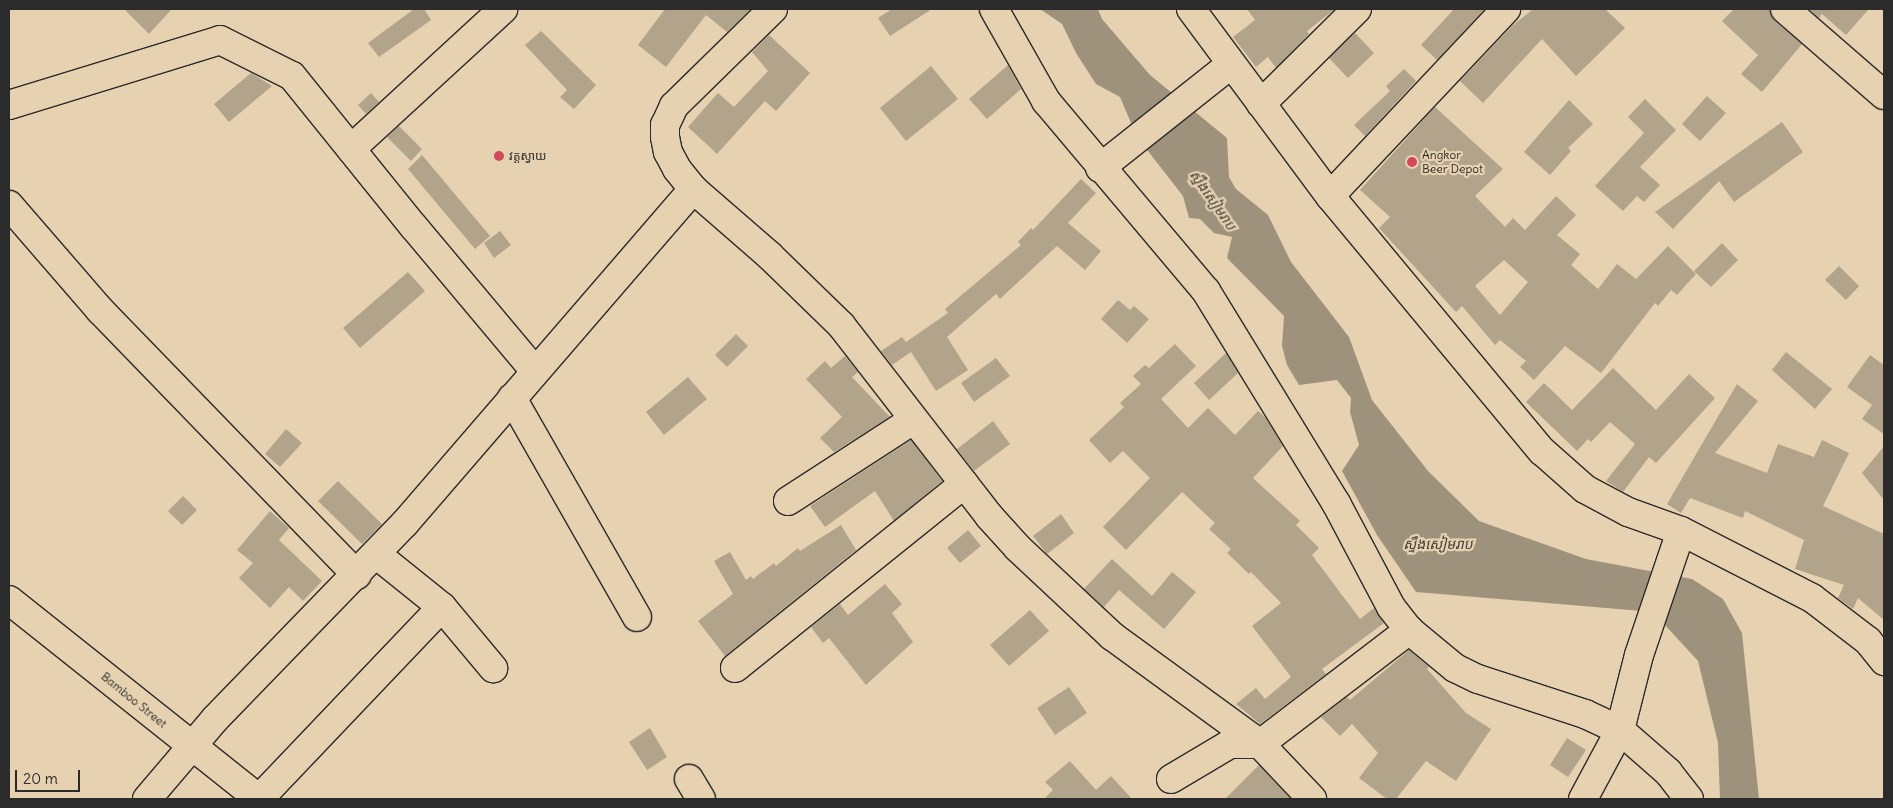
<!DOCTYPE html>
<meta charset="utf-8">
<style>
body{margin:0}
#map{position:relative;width:1893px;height:808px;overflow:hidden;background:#e6d2b0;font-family:Delius,"Noto Sans Khmer",sans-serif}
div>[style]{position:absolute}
.water>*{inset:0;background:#9f927d}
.building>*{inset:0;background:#b2a48b}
.roads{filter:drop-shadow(1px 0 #2b2b2b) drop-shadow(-1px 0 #2b2b2b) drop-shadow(0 1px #2b2b2b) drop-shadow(0 -1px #2b2b2b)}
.minor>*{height:28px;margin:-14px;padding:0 14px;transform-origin:14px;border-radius:14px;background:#e6d2b0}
.dots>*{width:14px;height:14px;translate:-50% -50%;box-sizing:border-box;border:2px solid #e6d2b0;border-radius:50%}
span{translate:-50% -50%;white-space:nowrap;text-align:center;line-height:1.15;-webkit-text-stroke:4.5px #e6d2b0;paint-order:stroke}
.poi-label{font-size:12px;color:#2b2b2b}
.left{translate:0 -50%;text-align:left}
.street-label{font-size:12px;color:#2b2b2b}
.water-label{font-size:14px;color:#42403b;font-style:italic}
.frame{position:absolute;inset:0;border:10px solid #2b2b2b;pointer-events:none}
.scale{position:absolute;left:15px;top:770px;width:65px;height:22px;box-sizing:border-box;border:2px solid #2b2b2b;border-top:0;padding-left:6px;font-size:15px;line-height:18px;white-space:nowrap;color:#2b2b2b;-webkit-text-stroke:4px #e6d2b0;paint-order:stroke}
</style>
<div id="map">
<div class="water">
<div style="clip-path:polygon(1040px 9px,1098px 9px,1102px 19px,1150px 75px,1227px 138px,1229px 177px,1236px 189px,1268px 215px,1291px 262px,1349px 337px,1372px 400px,1428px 471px,1479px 521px,1586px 559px,1692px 579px,1723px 599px,1742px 633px,1759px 799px,1720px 799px,1718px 743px,1698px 661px,1653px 612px,1416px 592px,1377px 535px,1342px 471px,1359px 445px,1350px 412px,1351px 398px,1337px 380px,1299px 385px,1287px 365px,1282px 346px,1284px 316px,1227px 258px,1232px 237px,1214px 233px,1200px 219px,1189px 218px,1183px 196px,1137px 137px,1120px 97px,1096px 84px,1076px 53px,1062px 24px)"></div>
</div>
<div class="building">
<div style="clip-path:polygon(124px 9px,172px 9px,149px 34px)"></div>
<div style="clip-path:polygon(414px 9px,424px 9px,431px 20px,379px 57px,368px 43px)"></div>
<div style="clip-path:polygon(665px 9px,751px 9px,727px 32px,706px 15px,666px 67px,638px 45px)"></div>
<div style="clip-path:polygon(892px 9px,932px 9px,890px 36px,878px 18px)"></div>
<div style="clip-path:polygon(1247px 9px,1335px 9px,1307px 31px,1309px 34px,1276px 68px,1268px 57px,1256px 67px,1233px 37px,1255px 20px)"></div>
<div style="clip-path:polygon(1454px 9px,1485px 9px,1437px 60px,1421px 45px)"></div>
<div style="clip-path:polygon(1533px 9px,1605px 9px,1625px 28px,1576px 76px,1542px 39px,1483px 103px,1460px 81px,1512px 26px)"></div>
<div style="clip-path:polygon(1734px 9px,1770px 9px,1775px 21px,1802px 44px,1762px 92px,1741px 74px,1758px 55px,1722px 21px)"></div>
<div style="clip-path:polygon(1809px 9px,1869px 9px,1846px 35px,1822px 14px,1819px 18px)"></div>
<div style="clip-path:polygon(541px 31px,596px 85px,574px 109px,560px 97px,567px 90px,525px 45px)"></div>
<div style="clip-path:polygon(1355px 33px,1374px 53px,1348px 78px,1329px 58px)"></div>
<div style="clip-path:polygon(769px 35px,810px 73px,776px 111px,765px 101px,717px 154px,688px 127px,718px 93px,734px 107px,768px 71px,752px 52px)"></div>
<div style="clip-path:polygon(1008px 65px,1021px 89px,987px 119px,969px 99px)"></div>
<div style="clip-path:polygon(931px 66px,958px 99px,906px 141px,880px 108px)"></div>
<div style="clip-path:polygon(1404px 69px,1416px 81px,1365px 136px,1354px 125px,1390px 91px,1386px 86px)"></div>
<div style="clip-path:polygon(251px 73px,272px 86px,229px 122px,214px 104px)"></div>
<div style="clip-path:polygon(371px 93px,379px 102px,366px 114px,358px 105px)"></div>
<div style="clip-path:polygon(1707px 96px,1726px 113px,1700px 141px,1682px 124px)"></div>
<div style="clip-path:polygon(1645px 99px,1676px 130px,1640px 167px,1660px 185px,1644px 202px,1637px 196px,1623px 211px,1595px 186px,1644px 133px,1628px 117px)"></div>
<div style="clip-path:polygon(1569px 100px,1593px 124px,1568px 148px,1571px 151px,1550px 175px,1524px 152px)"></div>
<div style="clip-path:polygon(evenodd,1435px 107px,1503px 169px,1475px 196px,1505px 227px,1513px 218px,1525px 230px,1556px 196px,1576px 215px,1557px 235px,1580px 254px,1571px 265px,1598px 289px,1617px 264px,1636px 279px,1668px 246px,1696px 274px,1677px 295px,1671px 290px,1658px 306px,1655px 303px,1601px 373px,1565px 346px,1534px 380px,1520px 367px,1526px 361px,1500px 340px,1495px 345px,1462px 306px,1456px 312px,1379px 228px,1390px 217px,1360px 190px,1435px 107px,1504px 260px,1528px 282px,1500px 315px,1475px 286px,1504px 260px)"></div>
<div style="clip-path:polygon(1782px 122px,1803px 152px,1734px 202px,1719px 181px,1673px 229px,1655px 212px)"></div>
<div style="clip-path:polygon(399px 126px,422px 149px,411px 161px,387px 137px)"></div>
<div style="clip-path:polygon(422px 155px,490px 236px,475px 249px,408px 169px)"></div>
<div style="clip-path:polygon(1081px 179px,1096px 193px,1068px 223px,1101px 251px,1085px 270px,1057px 246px,1000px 299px,996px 294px,947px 337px,968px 370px,936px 391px,911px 352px,892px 365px,881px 351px,902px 337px,906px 342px,948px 313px,945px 309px,1021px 245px,1018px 242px,1031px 228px,1033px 230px)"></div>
<div style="clip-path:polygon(500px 231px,511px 245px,494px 258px,484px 243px)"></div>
<div style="clip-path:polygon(1722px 243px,1738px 260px,1711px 287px,1694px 271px)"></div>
<div style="clip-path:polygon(1839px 266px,1859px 286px,1846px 300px,1825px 280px)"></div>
<div style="clip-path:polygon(408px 272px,425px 291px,360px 348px,343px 328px)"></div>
<div style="clip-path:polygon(1118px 300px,1130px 310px,1134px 306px,1149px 319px,1127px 343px,1101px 319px)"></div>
<div style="clip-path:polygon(736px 334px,748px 346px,727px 367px,715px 355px)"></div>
<div style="clip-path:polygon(1175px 344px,1196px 366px,1161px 399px,1188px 428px,1208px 408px,1235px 435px,1258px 411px,1265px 417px,1283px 446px,1253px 478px,1300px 521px,1296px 525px,1319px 548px,1312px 555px,1360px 619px,1374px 608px,1384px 623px,1322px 669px,1326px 674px,1260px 724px,1236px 704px,1256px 688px,1265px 699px,1291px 677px,1252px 626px,1281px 603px,1251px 572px,1249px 574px,1227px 553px,1231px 549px,1209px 529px,1215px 523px,1182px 492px,1126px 550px,1103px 527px,1150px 478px,1123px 451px,1110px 463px,1089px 440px,1124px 407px,1120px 403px,1141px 384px,1133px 376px,1145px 365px,1149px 368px)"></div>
<div style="clip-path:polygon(1786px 352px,1832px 389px,1815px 409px,1772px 370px)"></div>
<div style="clip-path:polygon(1226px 353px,1238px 373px,1209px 400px,1194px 383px)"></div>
<div style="clip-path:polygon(1870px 355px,1884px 365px,1884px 434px,1862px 419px,1872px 405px,1847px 387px)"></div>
<div style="clip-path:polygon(845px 356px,858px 372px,852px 377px,890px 417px,834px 452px,820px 438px,842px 417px,806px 379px,825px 361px,831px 368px)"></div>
<div style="clip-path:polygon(996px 358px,1010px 376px,974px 402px,961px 383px)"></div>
<div style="clip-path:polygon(1613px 368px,1656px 410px,1689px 374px,1715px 398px,1656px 463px,1649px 457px,1623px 492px,1606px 481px,1635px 444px,1610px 422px,1591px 442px,1588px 439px,1577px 451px,1526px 402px,1544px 383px,1572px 410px)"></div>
<div style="clip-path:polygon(688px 377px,707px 399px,664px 435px,646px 412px)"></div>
<div style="clip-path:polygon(1737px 384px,1758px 401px,1715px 453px,1767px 473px,1778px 444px,1814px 457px,1822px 440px,1849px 453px,1823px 506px,1884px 534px,1884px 620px,1858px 598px,1853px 609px,1838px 598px,1844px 585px,1795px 569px,1804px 540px,1745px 511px,1743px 518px,1690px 498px,1681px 513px,1667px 504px)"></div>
<div style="clip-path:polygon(993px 421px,1010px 444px,974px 471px,957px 449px)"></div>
<div style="clip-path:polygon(286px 429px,302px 443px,280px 467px,265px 454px)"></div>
<div style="clip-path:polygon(911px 440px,942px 481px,894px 521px,875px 491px,825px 527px,810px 506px)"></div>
<div style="clip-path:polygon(1884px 446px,1884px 500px,1862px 473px)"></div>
<div style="clip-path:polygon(338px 481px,382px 524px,362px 544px,318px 501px)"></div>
<div style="clip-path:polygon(183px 496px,197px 510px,182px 525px,168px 511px)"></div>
<div style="clip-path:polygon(270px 511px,289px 528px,279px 540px,322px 581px,303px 601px,289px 587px,270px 608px,239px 578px,253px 563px,237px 550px)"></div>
<div style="clip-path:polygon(1061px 514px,1074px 533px,1047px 554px,1033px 536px)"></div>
<div style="clip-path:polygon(841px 525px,856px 550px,725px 656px,698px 621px,733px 594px,714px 561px,730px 552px,746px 580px,751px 576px,753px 579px,774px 563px,776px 566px,798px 548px,800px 551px)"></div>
<div style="clip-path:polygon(968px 530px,981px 546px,960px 563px,947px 548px)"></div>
<div style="clip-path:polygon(1112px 559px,1152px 596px,1172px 572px,1196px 592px,1164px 629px,1119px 590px,1104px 607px,1084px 589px)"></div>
<div style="clip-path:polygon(885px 584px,902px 604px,892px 613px,913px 642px,866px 685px,829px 638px,823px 643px,811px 627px,840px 604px,848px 615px)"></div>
<div style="clip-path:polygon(1030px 610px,1049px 631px,1009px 666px,990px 645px)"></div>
<div style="clip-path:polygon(1409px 650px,1429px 667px,1427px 669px,1466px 713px,1491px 729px,1456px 781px,1426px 761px,1396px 799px,1387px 799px,1359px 778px,1378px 753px,1352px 724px,1340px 736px,1321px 717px,1347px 697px,1350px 700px)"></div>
<div style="clip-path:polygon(1069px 687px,1087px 713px,1055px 735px,1037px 708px)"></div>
<div style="clip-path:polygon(650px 728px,667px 757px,647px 770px,629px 742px)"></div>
<div style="clip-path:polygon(1567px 738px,1586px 750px,1568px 777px,1550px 765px)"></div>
<div style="clip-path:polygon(1070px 761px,1096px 790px,1111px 776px,1132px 799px,1044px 799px,1053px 790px,1045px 782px)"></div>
<div style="clip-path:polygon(1259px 765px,1291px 799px,1225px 799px)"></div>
</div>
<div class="roads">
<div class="minor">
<div style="left:773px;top:9px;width:139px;rotate:135.6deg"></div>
<div style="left:674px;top:106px;width:21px;rotate:115deg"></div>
<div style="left:665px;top:125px;width:12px;rotate:90deg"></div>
<div style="left:665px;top:137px;width:15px;rotate:79deg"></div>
<div style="left:668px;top:152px;width:19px;rotate:62deg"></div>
<div style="left:677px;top:169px;width:26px;rotate:51deg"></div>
<div style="left:693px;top:189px;width:102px;rotate:41deg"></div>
<div style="left:770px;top:256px;width:99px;rotate:44.2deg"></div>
<div style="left:841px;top:325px;width:242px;rotate:52.2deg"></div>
<div style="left:989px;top:516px;width:43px;rotate:47.8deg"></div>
<div style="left:1018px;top:548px;width:129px;rotate:43.1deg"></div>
<div style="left:1112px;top:636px;width:183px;rotate:36.1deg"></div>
<div style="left:1260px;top:744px;width:76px;rotate:46.6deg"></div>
<div style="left:994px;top:9px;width:106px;rotate:60.5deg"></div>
<div style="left:1046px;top:101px;width:248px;rotate:49.9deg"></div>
<div style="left:1206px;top:291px;width:249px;rotate:58.5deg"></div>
<div style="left:1336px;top:503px;width:118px;rotate:62.1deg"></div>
<div style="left:1391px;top:607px;width:29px;rotate:52deg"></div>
<div style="left:1409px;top:630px;width:60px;rotate:39.6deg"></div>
<div style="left:1455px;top:668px;width:25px;rotate:26deg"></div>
<div style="left:1478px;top:679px;width:113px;rotate:18.1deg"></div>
<div style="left:1585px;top:714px;width:38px;rotate:25deg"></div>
<div style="left:1620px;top:730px;width:64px;rotate:41.2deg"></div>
<div style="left:1668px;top:772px;width:34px;rotate:52deg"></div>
<div style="left:1191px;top:9px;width:233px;rotate:53.4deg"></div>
<div style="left:1330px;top:196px;width:332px;rotate:50.3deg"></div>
<div style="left:1542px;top:451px;width:57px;rotate:41.5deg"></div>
<div style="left:1585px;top:489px;width:49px;rotate:28.1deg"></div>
<div style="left:1628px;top:512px;width:56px;rotate:19.7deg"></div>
<div style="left:1681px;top:531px;width:147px;rotate:27.1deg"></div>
<div style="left:1812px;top:598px;width:71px;rotate:37.5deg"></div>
<div style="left:1868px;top:641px;width:26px;rotate:51deg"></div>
<div style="left:1785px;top:9px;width:131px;rotate:41deg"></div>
<div style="left:1261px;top:104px;width:135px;rotate:-44.7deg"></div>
<div style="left:9px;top:105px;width:221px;rotate:-17.1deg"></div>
<div style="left:220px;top:40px;width:80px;rotate:26.6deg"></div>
<div style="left:292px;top:76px;width:194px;rotate:51.1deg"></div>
<div style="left:414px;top:227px;width:188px;rotate:50deg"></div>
<div style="left:351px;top:149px;width:207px;rotate:-42.6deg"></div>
<div style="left:1100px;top:168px;width:167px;rotate:-38.4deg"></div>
<div style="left:1330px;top:196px;width:257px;rotate:-46.7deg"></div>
<div style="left:9px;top:205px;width:139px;rotate:49.1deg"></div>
<div style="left:100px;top:310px;width:369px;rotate:45.9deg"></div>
<div style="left:512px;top:398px;width:252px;rotate:60.3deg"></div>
<div style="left:788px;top:501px;width:149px;rotate:-32.9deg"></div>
<div style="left:376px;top:554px;width:85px;rotate:38.8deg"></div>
<div style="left:442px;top:607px;width:80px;rotate:50.1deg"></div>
<div style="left:9px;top:600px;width:320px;rotate:38.5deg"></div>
<div style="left:735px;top:668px;width:294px;rotate:-38.8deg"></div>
<div style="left:689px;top:779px;width:23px;rotate:59deg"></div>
<div style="left:1171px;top:779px;width:69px;rotate:-30.7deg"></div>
<div style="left:1230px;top:744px;width:30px"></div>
<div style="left:1260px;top:744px;width:188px;rotate:-37.4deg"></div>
<div style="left:147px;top:799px;width:105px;rotate:-49.6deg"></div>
<div style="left:215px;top:719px;width:273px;rotate:-45.9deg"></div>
<div style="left:405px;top:523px;width:441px;rotate:-49.2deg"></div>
<div style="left:259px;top:799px;width:265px;rotate:-46.4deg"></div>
<div style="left:1583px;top:799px;width:78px;rotate:-61.8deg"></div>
<div style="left:1620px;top:730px;width:77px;rotate:-75.8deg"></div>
<div style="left:1639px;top:655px;width:131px;rotate:-71.3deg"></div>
</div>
</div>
<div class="dots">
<div style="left:499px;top:156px;background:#d1495b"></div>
<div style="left:1412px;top:162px;background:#d1495b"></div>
</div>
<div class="poi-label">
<span class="left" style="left:1422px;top:162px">Angkor<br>Beer Depot</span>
<span class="left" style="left:509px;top:156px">វត្តស្វាយ</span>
</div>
<div class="street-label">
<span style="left:134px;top:700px;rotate:39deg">Bamboo Street</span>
</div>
<div class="water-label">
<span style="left:1213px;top:200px;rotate:55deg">ស្ទឹងសៀមរាប</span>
<span style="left:1438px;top:544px">ស្ទឹងសៀមរាប</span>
</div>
<div class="frame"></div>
<div class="scale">20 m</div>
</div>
